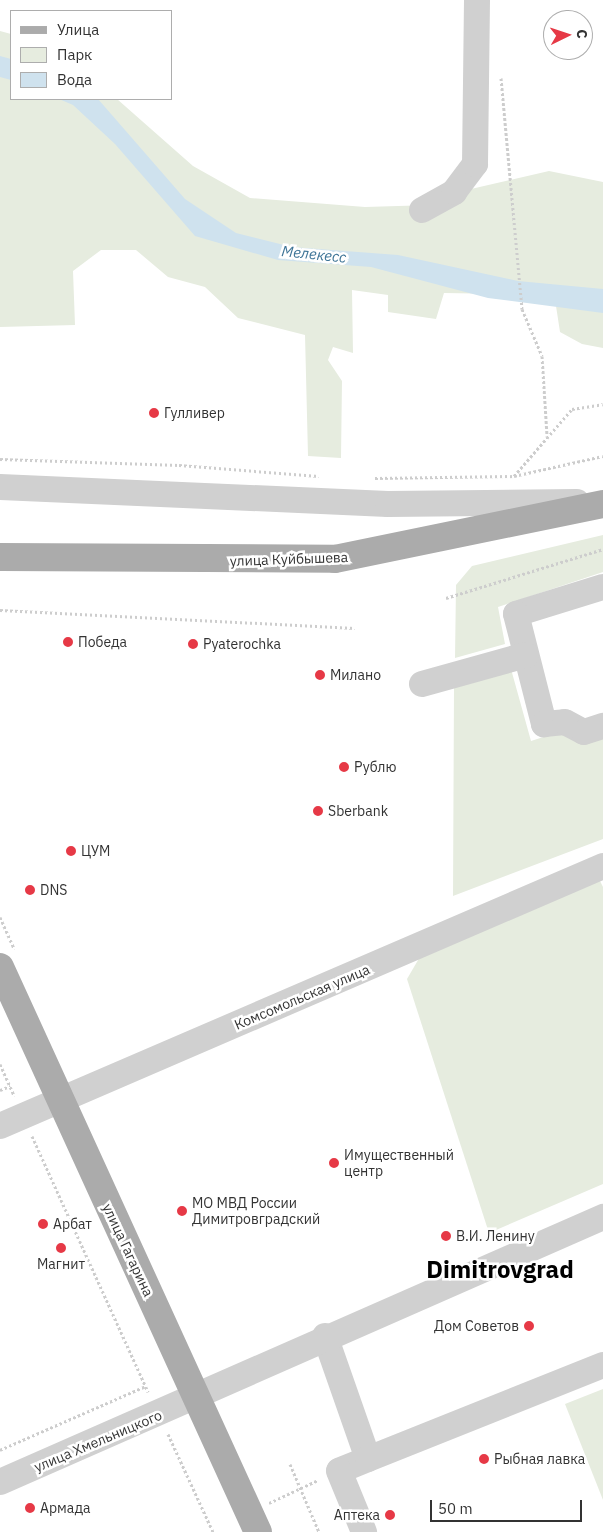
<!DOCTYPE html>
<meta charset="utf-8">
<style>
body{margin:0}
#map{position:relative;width:603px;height:1532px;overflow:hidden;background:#fff;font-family:"IBM Plex Sans",sans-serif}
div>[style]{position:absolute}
.green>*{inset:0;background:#e6ecdf}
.water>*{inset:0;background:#cfe2ee}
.path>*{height:3px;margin-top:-1.5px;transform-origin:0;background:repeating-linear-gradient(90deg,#cdcdcd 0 2.5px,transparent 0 5px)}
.minor>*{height:26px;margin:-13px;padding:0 13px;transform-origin:13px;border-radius:13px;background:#d0d0d0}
.major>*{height:28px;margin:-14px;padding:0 14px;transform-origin:14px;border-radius:14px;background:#ababab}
.dots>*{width:14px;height:14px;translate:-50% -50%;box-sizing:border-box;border:2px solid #fff;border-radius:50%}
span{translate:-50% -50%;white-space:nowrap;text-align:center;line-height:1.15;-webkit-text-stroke:5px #fff;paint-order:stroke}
.poi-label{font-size:14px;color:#333}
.left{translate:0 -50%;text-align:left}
.right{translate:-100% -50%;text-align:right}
.street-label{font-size:14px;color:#333}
.water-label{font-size:15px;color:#3f7597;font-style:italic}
.town-label{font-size:24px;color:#000;font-weight:700}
.legend{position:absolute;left:10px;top:10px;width:162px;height:90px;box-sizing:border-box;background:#fff;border:1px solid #adadad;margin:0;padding:6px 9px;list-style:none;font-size:15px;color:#333}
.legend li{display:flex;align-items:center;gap:10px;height:25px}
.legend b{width:25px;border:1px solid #adadad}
.north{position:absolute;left:543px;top:10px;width:50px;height:50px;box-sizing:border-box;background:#fff;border:1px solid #adadad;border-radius:50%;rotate:86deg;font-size:14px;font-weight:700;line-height:20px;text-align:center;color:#333}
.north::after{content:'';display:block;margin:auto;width:18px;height:22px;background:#e63946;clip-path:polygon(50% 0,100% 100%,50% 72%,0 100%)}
.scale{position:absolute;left:430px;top:1500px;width:152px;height:22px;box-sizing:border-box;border:2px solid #333;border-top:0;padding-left:6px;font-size:15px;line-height:18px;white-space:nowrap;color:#333;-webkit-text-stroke:4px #fff;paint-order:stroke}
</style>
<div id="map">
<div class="green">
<div style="clip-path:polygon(0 31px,11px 34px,11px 99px,117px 99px,193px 166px,250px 198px,365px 207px,431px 205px,471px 189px,549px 171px,603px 182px,603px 348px,582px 344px,560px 332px,556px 306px,503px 294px,444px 293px,436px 319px,388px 312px,388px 295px,352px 290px,353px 353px,333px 347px,328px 360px,342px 381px,341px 458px,308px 456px,305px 335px,238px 318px,205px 287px,168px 277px,136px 250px,101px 250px,73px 271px,75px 325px,0 327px)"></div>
<div style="clip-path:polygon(603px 535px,603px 572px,498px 607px,505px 644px,455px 658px,456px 585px,472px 566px)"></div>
<div style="clip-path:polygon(511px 669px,531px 741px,562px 731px,603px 736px,603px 839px,453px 896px,454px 687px)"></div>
<div style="clip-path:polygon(599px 879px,603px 887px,603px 1184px,489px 1233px,407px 979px,421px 955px)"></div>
<div style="clip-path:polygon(603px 1389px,603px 1500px,565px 1404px)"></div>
</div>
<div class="water">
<div style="clip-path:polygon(0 56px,11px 59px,11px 80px,0 77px)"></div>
<div style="clip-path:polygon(59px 99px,98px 99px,185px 199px,236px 233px,292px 247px,398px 255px,518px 281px,603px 289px,603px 313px,488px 298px,371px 267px,278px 260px,195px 236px,115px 144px,73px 105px)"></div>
</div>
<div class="path">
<div style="left:501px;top:78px;width:232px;rotate:84.8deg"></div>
<div style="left:522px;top:309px;width:51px;rotate:66.9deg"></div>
<div style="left:542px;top:356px;width:80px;rotate:86.4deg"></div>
<div style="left:0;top:459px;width:179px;rotate:1.9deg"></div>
<div style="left:179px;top:465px;width:140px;rotate:4.5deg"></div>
<div style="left:514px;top:476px;width:91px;rotate:-12.7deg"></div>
<div style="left:375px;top:478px;width:139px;rotate:-0.8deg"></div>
<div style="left:514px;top:476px;width:89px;rotate:-49.1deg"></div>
<div style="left:572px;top:409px;width:31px;rotate:-9deg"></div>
<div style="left:446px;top:598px;width:164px;rotate:-17.3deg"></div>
<div style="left:0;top:610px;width:355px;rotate:2.9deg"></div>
<div style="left:0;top:917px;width:35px;rotate:66deg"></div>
<div style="left:0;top:1064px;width:35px;rotate:66deg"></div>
<div style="left:0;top:1090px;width:11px;rotate:-22deg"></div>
<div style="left:32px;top:1136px;width:281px;rotate:65.6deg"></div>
<div style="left:168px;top:1434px;width:108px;rotate:65.3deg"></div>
<div style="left:0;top:1450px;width:159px;rotate:-23.7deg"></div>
<div style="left:290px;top:1464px;width:74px;rotate:66.9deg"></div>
<div style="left:269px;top:1503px;width:54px;rotate:-25.1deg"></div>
</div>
<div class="minor">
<div style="left:422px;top:210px;width:37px;rotate:-29deg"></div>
<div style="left:454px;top:192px;width:35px;rotate:-53deg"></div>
<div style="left:475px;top:164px;width:164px;rotate:-89.3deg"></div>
<div style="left:0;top:487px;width:388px;rotate:2.5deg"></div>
<div style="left:388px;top:504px;width:189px;rotate:-0.6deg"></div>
<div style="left:603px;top:587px;width:91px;rotate:162.8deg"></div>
<div style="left:516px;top:614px;width:114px;rotate:75.7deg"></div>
<div style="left:544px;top:724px;width:21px;rotate:-5deg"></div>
<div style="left:565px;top:722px;width:21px;rotate:28deg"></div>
<div style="left:584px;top:732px;width:20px;rotate:-18deg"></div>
<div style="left:422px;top:684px;width:108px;rotate:-15.6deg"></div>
<div style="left:0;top:1126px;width:657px;rotate:-23.32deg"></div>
<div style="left:325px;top:1336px;width:130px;rotate:70.7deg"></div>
<div style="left:368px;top:1459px;width:31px;rotate:158deg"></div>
<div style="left:339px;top:1471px;width:66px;rotate:67.7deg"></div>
<div style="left:368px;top:1459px;width:253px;rotate:-21.8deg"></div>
<div style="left:0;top:1482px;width:659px;rotate:-23.72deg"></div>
</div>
<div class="major">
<div style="left:0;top:557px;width:335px;rotate:0.3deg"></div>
<div style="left:335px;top:559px;width:274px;rotate:-11.6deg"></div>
<div style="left:0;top:967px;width:621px;rotate:65.46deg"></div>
</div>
<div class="dots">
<div style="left:154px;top:413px;background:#e63946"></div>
<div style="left:68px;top:642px;background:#e63946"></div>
<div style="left:193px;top:644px;background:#e63946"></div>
<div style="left:320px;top:675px;background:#e63946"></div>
<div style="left:344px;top:767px;background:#e63946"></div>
<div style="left:318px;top:811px;background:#e63946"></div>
<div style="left:71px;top:851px;background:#e63946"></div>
<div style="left:30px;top:890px;background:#e63946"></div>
<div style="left:334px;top:1163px;background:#e63946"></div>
<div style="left:182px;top:1211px;background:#e63946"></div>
<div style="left:43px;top:1224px;background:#e63946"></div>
<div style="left:446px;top:1236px;background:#e63946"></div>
<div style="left:61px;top:1248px;background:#e63946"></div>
<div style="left:529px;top:1326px;background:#e63946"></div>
<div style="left:484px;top:1459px;background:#e63946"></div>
<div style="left:30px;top:1508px;background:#e63946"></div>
<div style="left:390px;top:1515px;background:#e63946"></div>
</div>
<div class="poi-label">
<span class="left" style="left:164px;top:413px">Гулливер</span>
<span class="left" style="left:78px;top:642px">Победа</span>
<span class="left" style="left:203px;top:644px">Pyaterochka</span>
<span class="left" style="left:330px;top:675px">Милано</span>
<span class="left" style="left:354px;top:767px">Рублю</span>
<span class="left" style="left:328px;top:811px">Sberbank</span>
<span class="left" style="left:81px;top:851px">ЦУМ</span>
<span class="left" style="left:40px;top:890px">DNS</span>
<span class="left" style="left:344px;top:1163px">Имущественный<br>центр</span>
<span class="left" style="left:192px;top:1211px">МО МВД России<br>Димитровградский</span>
<span class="left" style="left:53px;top:1224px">Арбат</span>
<span class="left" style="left:456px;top:1236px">В.И. Ленину</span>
<span style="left:61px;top:1264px">Магнит</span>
<span class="right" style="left:519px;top:1326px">Дом Советов</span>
<span class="left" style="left:494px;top:1459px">Рыбная лавка</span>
<span class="left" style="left:40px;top:1508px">Армада</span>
<span class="right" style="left:380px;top:1515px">Аптека</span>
</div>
<div class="street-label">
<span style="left:289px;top:559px;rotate:-2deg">улица Куйбышева</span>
<span style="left:302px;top:997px;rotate:-23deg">Комсомольская улица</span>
<span style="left:128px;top:1250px;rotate:65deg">улица Гагарина</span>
<span style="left:98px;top:1441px;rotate:-23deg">улица Хмельницкого</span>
</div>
<div class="water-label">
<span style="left:314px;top:254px;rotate:6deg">Мелекесс</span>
</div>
<div class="town-label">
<span style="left:500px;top:1270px">Dimitrovgrad</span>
</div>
<ul class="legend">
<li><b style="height:6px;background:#ababab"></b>Улица</li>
<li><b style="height:14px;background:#e6ecdf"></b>Парк</li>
<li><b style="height:14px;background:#cfe2ee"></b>Вода</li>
</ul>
<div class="north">С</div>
<div class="scale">50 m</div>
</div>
